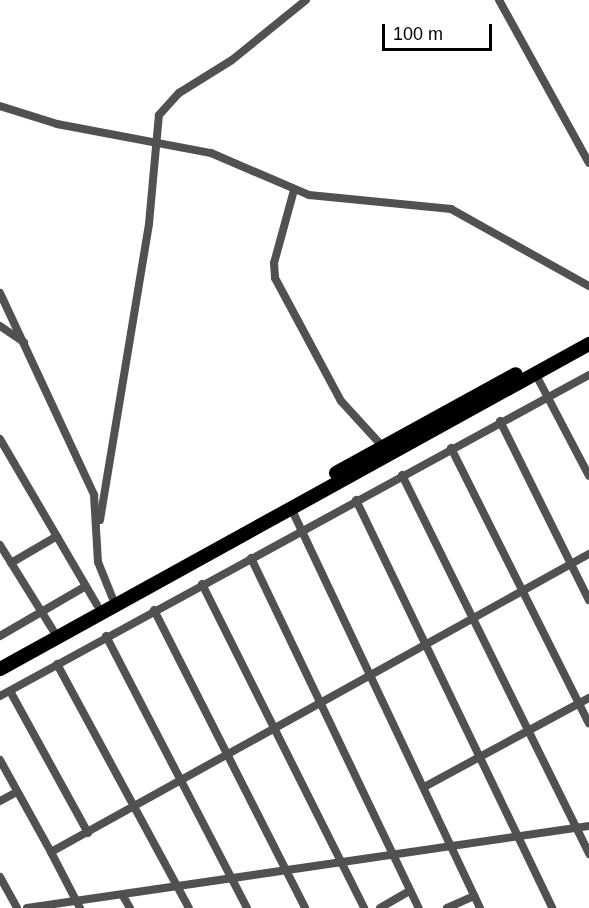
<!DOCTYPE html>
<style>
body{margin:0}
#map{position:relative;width:589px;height:908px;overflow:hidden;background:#fff;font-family:Arial,sans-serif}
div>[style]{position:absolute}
.street>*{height:8px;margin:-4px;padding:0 4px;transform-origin:4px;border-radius:4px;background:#515151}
.highway>*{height:14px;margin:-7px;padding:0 7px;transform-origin:7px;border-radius:7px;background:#000}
span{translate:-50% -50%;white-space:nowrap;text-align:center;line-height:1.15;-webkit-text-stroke:5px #fff;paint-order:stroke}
.scale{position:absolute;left:382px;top:24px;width:110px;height:27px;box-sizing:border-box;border:3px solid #000;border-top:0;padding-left:8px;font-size:18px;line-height:21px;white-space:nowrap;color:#000;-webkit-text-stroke:4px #fff;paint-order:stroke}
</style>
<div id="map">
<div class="street">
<div style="left:499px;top:0;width:186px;rotate:61.1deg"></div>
<div style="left:0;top:106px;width:60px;rotate:17.5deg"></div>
<div style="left:57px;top:124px;width:157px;rotate:10.7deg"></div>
<div style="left:211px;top:153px;width:107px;rotate:23.2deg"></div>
<div style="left:309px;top:195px;width:143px;rotate:5.6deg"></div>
<div style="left:451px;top:209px;width:158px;rotate:29.2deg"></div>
<div style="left:294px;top:190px;width:76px;rotate:105.3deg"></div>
<div style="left:274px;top:263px;width:15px;rotate:86deg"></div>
<div style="left:275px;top:278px;width:140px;rotate:61.8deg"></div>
<div style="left:341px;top:401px;width:62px;rotate:47.6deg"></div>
<div style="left:0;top:293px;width:223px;rotate:65deg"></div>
<div style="left:94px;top:495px;width:67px;rotate:86.6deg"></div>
<div style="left:98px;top:562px;width:38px;rotate:68deg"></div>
<div style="left:0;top:326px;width:29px;rotate:34deg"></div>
<div style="left:535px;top:373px;width:116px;rotate:62.3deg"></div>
<div style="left:500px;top:421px;width:200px;rotate:63.6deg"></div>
<div style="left:0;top:439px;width:192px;rotate:59.7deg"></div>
<div style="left:451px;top:448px;width:308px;rotate:63.4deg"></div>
<div style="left:402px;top:475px;width:423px;rotate:63.7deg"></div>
<div style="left:356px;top:500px;width:453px;rotate:64.3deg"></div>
<div style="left:291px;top:508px;width:442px;rotate:64.7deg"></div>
<div style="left:100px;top:520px;width:300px;rotate:-80.6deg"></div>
<div style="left:149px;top:224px;width:109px;rotate:-84.8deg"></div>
<div style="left:159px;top:115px;width:30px;rotate:-48deg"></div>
<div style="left:179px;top:93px;width:62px;rotate:-31.9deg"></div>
<div style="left:232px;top:60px;width:95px;rotate:-39deg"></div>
<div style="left:0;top:545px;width:100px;rotate:58.1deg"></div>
<div style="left:251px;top:558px;width:388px;rotate:64.4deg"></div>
<div style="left:11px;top:563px;width:53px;rotate:-30.4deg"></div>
<div style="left:202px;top:584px;width:362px;rotate:63.4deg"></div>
<div style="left:154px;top:610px;width:334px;rotate:63.1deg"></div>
<div style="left:0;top:636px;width:99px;rotate:-30.2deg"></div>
<div style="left:106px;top:636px;width:306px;rotate:62.6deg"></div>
<div style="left:57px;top:664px;width:277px;rotate:61.6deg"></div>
<div style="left:10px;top:691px;width:162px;rotate:61.2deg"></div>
<div style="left:0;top:696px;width:671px;rotate:-28.59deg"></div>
<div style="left:0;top:760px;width:105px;rotate:61deg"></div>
<div style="left:426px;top:786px;width:185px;rotate:-28.4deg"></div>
<div style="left:0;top:801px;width:19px;rotate:-28deg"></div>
<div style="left:0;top:877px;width:35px;rotate:61deg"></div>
<div style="left:123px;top:896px;width:14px;rotate:60deg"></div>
<div style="left:27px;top:908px;width:568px;rotate:-8.3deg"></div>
<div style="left:80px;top:908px;width:63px;rotate:-117.4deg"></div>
<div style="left:51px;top:852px;width:615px;rotate:-28.98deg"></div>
<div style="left:380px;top:908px;width:34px;rotate:-30deg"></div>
<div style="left:447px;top:908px;width:30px;rotate:-24deg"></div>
</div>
<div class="highway">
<div style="left:336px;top:473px;width:205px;rotate:-28.8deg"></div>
<div style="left:0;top:669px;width:673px;rotate:-28.89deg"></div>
</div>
<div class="scale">100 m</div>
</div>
